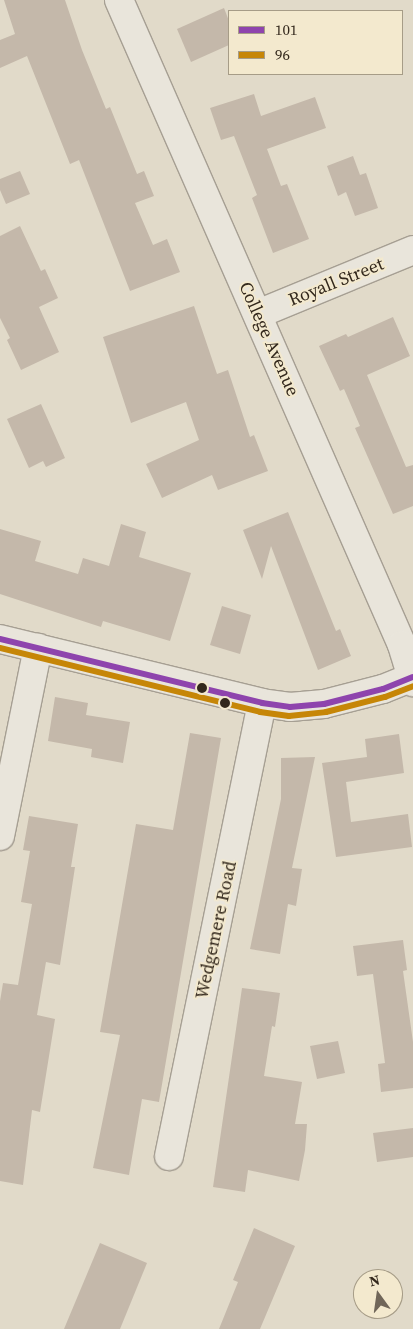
<!DOCTYPE html>
<style>
body{margin:0}
#map{position:relative;width:413px;height:1329px;overflow:hidden;background:#e1dac9;font-family:"Source Serif 4",serif}
div>[style]{position:absolute}
.building>*{inset:0;background:#c4b8aa}
.roads{filter:drop-shadow(1px 0 #a69f93) drop-shadow(-1px 0 #a69f93) drop-shadow(0 1px #a69f93) drop-shadow(0 -1px #a69f93)}
.minor>*{height:28px;margin:-14px;padding:0 14px;transform-origin:14px;border-radius:14px;background:#e9e5db}
.bus-1>*{height:6px;margin:-3px;padding:0 3px;transform-origin:3px;border-radius:3px;background:#8e44ad}
.bus-2>*{height:6px;margin:-3px;padding:0 3px;transform-origin:3px;border-radius:3px;background:#c68607}
.dots>*{width:14px;height:14px;translate:-50% -50%;box-sizing:border-box;border:2px solid #f3e9ce;border-radius:50%}
span{translate:-50% -50%;white-space:nowrap;text-align:center;line-height:1.15;-webkit-text-stroke:4px #f3e9ce;paint-order:stroke}
.street-label{font-size:18px;color:#33281c}
.legend{position:absolute;left:228px;top:10px;width:175px;height:65px;box-sizing:border-box;background:#f3e9ce;border:1px solid #a69c87;margin:0;padding:6px 9px;list-style:none;font-size:15px;color:#33281c}
.legend li{display:flex;align-items:center;gap:10px;height:25px}
.legend b{width:25px;border:1px solid #a69c87}
.north{position:absolute;left:353px;top:1269px;width:50px;height:50px;box-sizing:border-box;background:#f3e9ce;border:1px solid #a69c87;border-radius:50%;rotate:346deg;font-size:14px;font-weight:700;line-height:20px;text-align:center;color:#33281c}
.north::after{content:'';display:block;margin:auto;width:18px;height:22px;background:#706659;clip-path:polygon(50% 0,100% 100%,50% 72%,0 100%)}
</style>
<div id="map">
<div class="building">
<div style="clip-path:polygon(4px 0,65px 0,82px 50px,106px 109px,110px 107px,137px 174px,144px 171px,154px 196px,135px 203px,153px 245px,167px 239px,180px 272px,130px 291px,79px 160px,70px 164px,27px 56px,0 68px,0 40px,15px 34px)"></div>
<div style="clip-path:polygon(224px 8px,229px 21px,229px 45px,191px 62px,177px 29px)"></div>
<div style="clip-path:polygon(254px 94px,261px 116px,315px 97px,326px 128px,267px 149px,281px 186px,287px 184px,309px 239px,273px 253px,252px 198px,257px 195px,234px 136px,221px 140px,210px 108px)"></div>
<div style="clip-path:polygon(353px 156px,360px 175px,366px 173px,378px 208px,355px 216px,346px 192px,338px 196px,327px 166px)"></div>
<div style="clip-path:polygon(20px 171px,30px 194px,6px 204px,0 190px,0 179px)"></div>
<div style="clip-path:polygon(20px 226px,41px 271px,45px 269px,58px 298px,39px 307px,59px 352px,21px 370px,7px 340px,10px 338px,0 318px,0 236px)"></div>
<div style="clip-path:polygon(194px 306px,217px 374px,228px 370px,250px 437px,254px 435px,268px 471px,218px 490px,212px 475px,162px 498px,146px 464px,199px 440px,186px 402px,131px 423px,103px 337px)"></div>
<div style="clip-path:polygon(393px 317px,410px 356px,367px 375px,406px 467px,413px 465px,413px 506px,393px 514px,355px 428px,360px 426px,344px 389px,340px 391px,319px 346px,346px 334px,348px 337px)"></div>
<div style="clip-path:polygon(41px 404px,65px 458px,46px 467px,43px 461px,29px 468px,7px 419px)"></div>
<div style="clip-path:polygon(288px 512px,336px 631px,340px 629px,351px 656px,318px 670px,271px 546px,262px 579px,243px 530px)"></div>
<div style="clip-path:polygon(121px 524px,146px 532px,139px 557px,191px 573px,170px 641px,103px 621px,101px 627px,0 594px,0 529px,41px 541px,35px 561px,78px 574px,83px 558px,109px 566px)"></div>
<div style="clip-path:polygon(222px 606px,251px 615px,240px 654px,210px 645px)"></div>
<div style="clip-path:polygon(55px 697px,88px 703px,86px 715px,130px 722px,123px 763px,91px 757px,92px 749px,48px 741px)"></div>
<div style="clip-path:polygon(190px 733px,221px 738px,159px 1102px,142px 1099px,129px 1175px,93px 1168px,120px 1035px,100px 1032px,136px 824px,173px 830px)"></div>
<div style="clip-path:polygon(399px 734px,404px 773px,346px 782px,351px 822px,408px 814px,412px 847px,336px 857px,322px 763px,367px 757px,365px 739px)"></div>
<div style="clip-path:polygon(315px 757px,292px 868px,302px 869px,296px 906px,288px 904px,280px 954px,250px 949px,281px 799px,281px 758px)"></div>
<div style="clip-path:polygon(29px 816px,78px 824px,71px 867px,75px 867px,60px 965px,46px 962px,37px 1015px,55px 1019px,40px 1112px,32px 1110px,23px 1185px,0 1181px,0 1001px,3px 983px,18px 985px,32px 904px,21px 902px,30px 851px,23px 850px)"></div>
<div style="clip-path:polygon(403px 940px,407px 970px,403px 971px,413px 1042px,413px 1088px,381px 1092px,378px 1064px,385px 1063px,373px 974px,357px 976px,353px 946px)"></div>
<div style="clip-path:polygon(242px 988px,280px 993px,275px 1027px,272px 1026px,264px 1076px,302px 1082px,295px 1124px,307px 1124px,305px 1150px,299px 1181px,248px 1170px,245px 1192px,213px 1187px)"></div>
<div style="clip-path:polygon(338px 1041px,345px 1073px,317px 1079px,310px 1046px)"></div>
<div style="clip-path:polygon(413px 1128px,413px 1157px,377px 1162px,373px 1133px)"></div>
<div style="clip-path:polygon(254px 1228px,295px 1246px,260px 1329px,219px 1329px,238px 1282px,233px 1280px)"></div>
<div style="clip-path:polygon(100px 1243px,147px 1263px,120px 1329px,64px 1329px)"></div>
</div>
<div class="roads">
<div class="minor">
<div style="left:119px;top:0;width:704px;rotate:66.31deg"></div>
<div style="left:402px;top:645px;width:39px;rotate:73deg"></div>
<div style="left:258px;top:314px;width:168px;rotate:-22.4deg"></div>
<div style="left:0;top:639px;width:270px;rotate:13.7deg"></div>
<div style="left:262px;top:703px;width:28px;rotate:8deg"></div>
<div style="left:290px;top:707px;width:34px;rotate:-5deg"></div>
<div style="left:324px;top:704px;width:61px;rotate:-14.3deg"></div>
<div style="left:383px;top:689px;width:32px;rotate:-22deg"></div>
<div style="left:0;top:836px;width:192px;rotate:-78.6deg"></div>
<div style="left:169px;top:1156px;width:462px;rotate:-78.4deg"></div>
</div>
</div>
<div class="bus-1">
<div style="left:0;top:639px;width:270px;rotate:13.7deg"></div>
<div style="left:262px;top:703px;width:28px;rotate:8deg"></div>
<div style="left:290px;top:707px;width:34px;rotate:-5deg"></div>
<div style="left:324px;top:704px;width:61px;rotate:-14.3deg"></div>
<div style="left:383px;top:689px;width:32px;rotate:-22deg"></div>
</div>
<div class="bus-2">
<div style="left:0;top:648px;width:268px;rotate:13.8deg"></div>
<div style="left:260px;top:712px;width:29px;rotate:8deg"></div>
<div style="left:289px;top:716px;width:37px;rotate:-6deg"></div>
<div style="left:326px;top:712px;width:61px;rotate:-14.3deg"></div>
<div style="left:385px;top:697px;width:30px;rotate:-21deg"></div>
</div>
<div class="dots">
<div style="left:202px;top:688px;background:#33281c"></div>
<div style="left:225px;top:703px;background:#33281c"></div>
</div>
<div class="street-label">
<span style="left:336px;top:282px;rotate:-22deg">Royall Street</span>
<span style="left:269px;top:339px;rotate:66deg">College Avenue</span>
<span style="left:216px;top:930px;rotate:-78deg">Wedgemere Road</span>
</div>
<ul class="legend">
<li><b style="height:6px;background:#8e44ad"></b>101</li>
<li><b style="height:6px;background:#c68607"></b>96</li>
</ul>
<div class="north">N</div>
</div>
